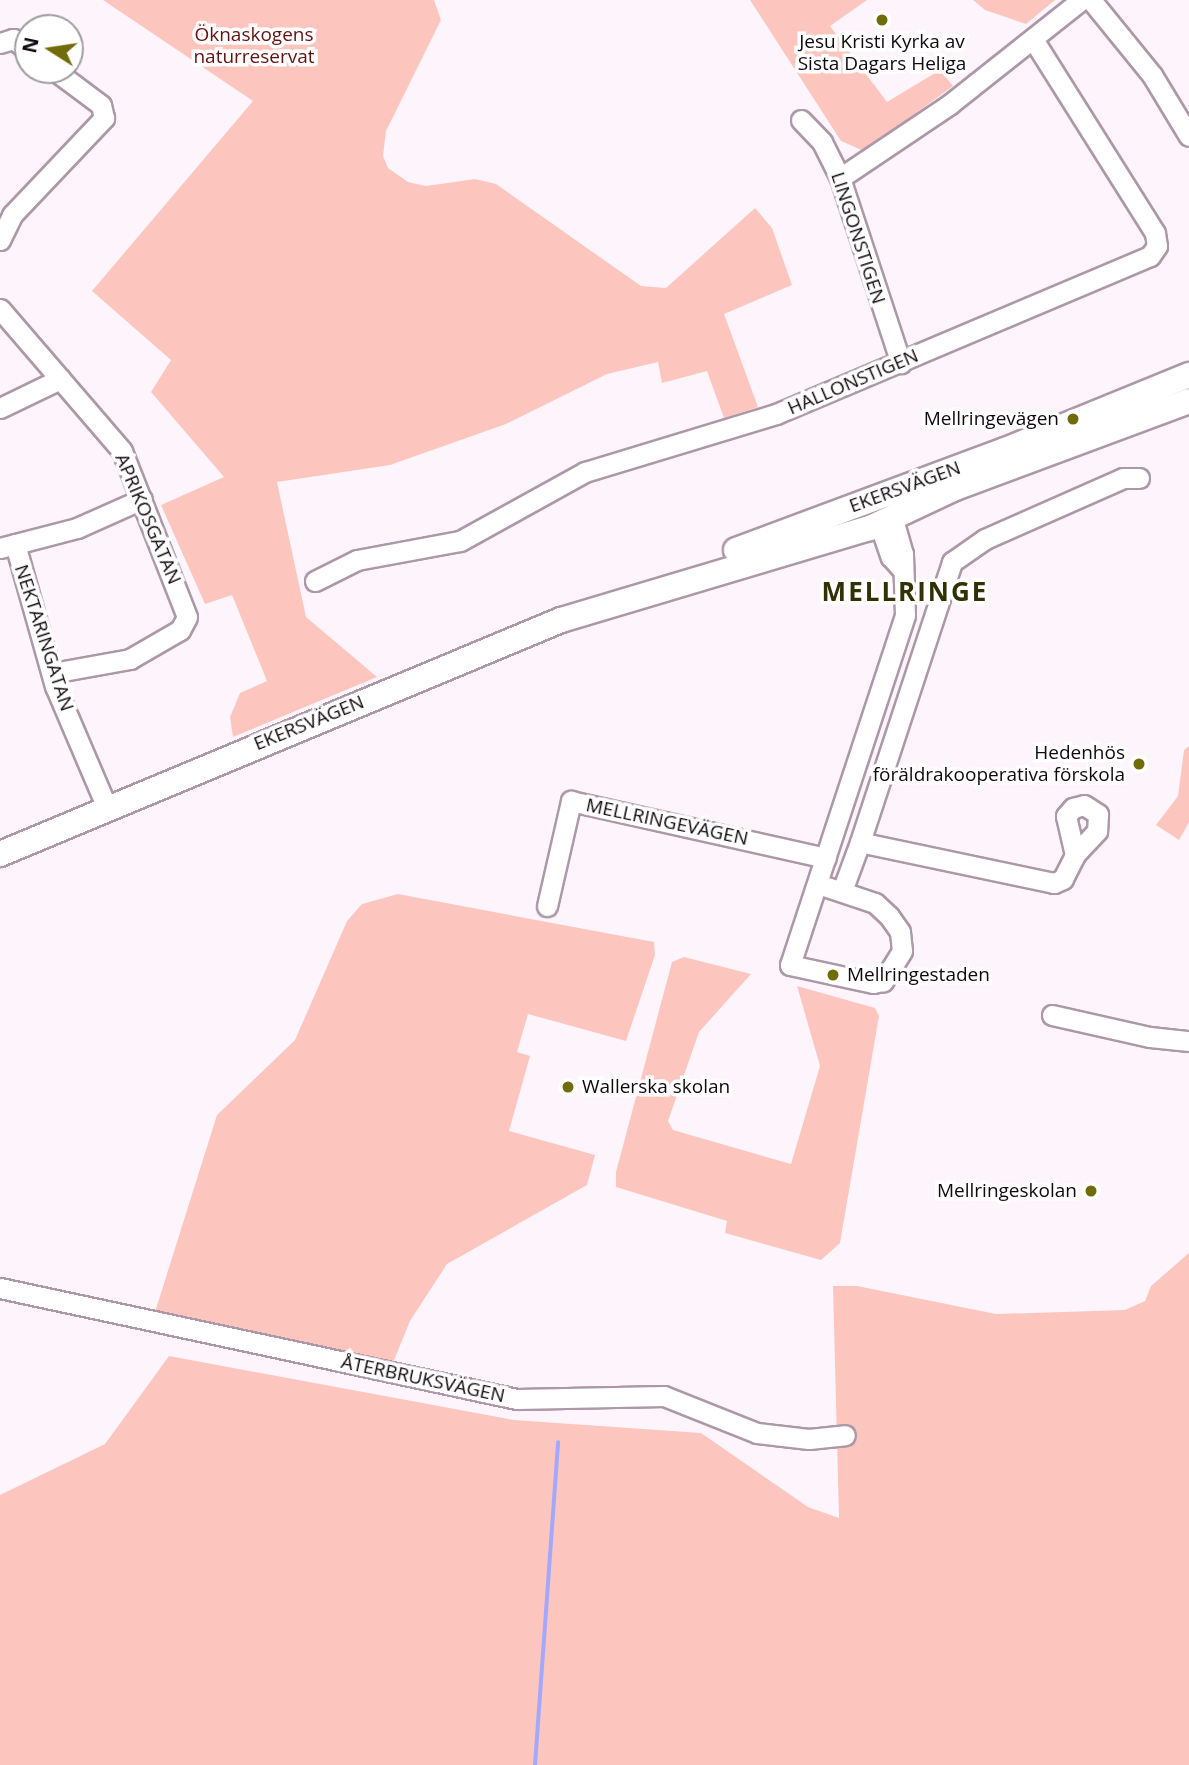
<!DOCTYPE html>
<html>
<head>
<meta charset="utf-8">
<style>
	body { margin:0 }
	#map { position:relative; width:1189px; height:1765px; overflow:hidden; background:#fef4fc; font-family:"Open Sans",sans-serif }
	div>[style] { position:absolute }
	.green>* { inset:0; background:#fcc6bf }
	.stream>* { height:3.5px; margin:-1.75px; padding:0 1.75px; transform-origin:1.75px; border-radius:1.75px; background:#a4a8fb }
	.roads { filter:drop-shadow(2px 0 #ad98a8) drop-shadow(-2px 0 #ad98a8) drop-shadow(0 2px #ad98a8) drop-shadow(0 -2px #ad98a8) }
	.minor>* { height:19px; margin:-9.5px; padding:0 9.5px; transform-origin:9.5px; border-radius:9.5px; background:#fff }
	.major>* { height:24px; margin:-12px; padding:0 12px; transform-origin:12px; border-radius:12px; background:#fff }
	.dots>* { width:19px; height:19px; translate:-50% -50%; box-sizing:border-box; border:4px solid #fff; border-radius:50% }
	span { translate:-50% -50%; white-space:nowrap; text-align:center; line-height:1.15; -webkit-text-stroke:7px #fff; paint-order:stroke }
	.park-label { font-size:19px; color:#66110f }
	.poi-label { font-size:19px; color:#11090f }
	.right { translate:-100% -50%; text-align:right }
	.left { translate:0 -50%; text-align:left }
	.street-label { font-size:19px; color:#11090f }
	.district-label { font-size:26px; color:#323005; font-weight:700; letter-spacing:2px }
	.north { position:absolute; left:14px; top:14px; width:70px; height:70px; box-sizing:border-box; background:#fff; border:2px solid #a09d9f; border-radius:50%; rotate:282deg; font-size:19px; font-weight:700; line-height:28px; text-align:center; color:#11090f }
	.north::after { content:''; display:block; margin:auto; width:24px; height:32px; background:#706c0a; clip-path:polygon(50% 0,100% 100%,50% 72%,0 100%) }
</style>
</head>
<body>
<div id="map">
	<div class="green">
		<i style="clip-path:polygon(103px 0,434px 0,441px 20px,386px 131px,383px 156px,388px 168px,408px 182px,426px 186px,475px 179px,496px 184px,641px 286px,666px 288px,755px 208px,772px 228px,792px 285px,724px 314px,758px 407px,724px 418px,707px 371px,662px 383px,658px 362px,607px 374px,506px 424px,390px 465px,277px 482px,306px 617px,377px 677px,233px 737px,230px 717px,240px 693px,267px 681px,232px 595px,205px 604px,161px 505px,224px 477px,151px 392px,171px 360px,92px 291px,253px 101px)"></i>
		<i style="clip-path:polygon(750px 0,867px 0,830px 26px,887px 102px,940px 70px,953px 86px,864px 151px,841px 141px)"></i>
		<i style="clip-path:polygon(973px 0,1055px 0,1026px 24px,985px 10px)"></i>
		<i style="clip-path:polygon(1189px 746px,1189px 822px,1179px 840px,1156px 825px,1178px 796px,1184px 750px)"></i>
		<i style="clip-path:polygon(398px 894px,654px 942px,655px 955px,626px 1041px,528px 1014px,517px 1052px,530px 1056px,509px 1131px,595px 1155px,587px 1185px,447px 1264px,410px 1321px,392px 1365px,155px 1312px,217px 1115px,295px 1040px,347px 921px,362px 904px)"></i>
		<i style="clip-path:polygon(684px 957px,751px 974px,699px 1032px,668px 1121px,673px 1130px,791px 1164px,820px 1066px,797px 986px,875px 1008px,879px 1016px,840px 1243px,821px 1260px,725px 1233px,727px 1221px,616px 1187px,616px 1172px,672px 962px)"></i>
		<i style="clip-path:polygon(1189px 1253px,1189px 1765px,0 1765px,0 1495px,105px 1444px,169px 1356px,514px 1420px,701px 1433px,808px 1507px,839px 1518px,833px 1286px,857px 1286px,996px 1314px,1125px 1310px,1145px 1301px,1151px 1286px)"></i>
	</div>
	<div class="stream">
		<i style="left:535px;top:1765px;width:323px;rotate:-85.9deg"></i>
	</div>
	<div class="roads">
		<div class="minor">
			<i style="left:1091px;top:0;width:97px;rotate:50.9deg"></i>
			<i style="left:1152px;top:75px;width:71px;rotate:58.8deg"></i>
			<i style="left:0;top:43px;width:14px;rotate:-17deg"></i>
			<i style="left:13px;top:39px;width:19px;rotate:36deg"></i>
			<i style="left:801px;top:120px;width:30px;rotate:46deg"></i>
			<i style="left:822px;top:142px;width:40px;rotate:63.4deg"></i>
			<i style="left:840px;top:178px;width:195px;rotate:71.8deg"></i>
			<i style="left:840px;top:178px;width:133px;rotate:-33.9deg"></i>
			<i style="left:950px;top:104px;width:167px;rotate:-38.4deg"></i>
			<i style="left:0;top:240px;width:28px;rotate:-64deg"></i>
			<i style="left:12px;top:215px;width:134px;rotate:-46.5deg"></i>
			<i style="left:104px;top:118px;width:13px;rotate:-103deg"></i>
			<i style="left:101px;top:105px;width:59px;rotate:-143.3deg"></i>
			<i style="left:0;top:309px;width:187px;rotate:49.3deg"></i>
			<i style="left:122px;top:451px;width:178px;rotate:68.6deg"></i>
			<i style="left:187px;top:617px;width:15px;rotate:118deg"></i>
			<i style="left:180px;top:630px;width:58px;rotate:149.9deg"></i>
			<i style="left:130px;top:659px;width:79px;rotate:169.8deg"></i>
			<i style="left:0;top:408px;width:67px;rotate:-25.8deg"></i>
			<i style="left:879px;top:523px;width:36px;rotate:71deg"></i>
			<i style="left:891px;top:557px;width:15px;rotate:48deg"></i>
			<i style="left:15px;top:544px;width:148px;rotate:74.3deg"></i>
			<i style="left:55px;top:686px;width:133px;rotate:66.9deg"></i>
			<i style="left:0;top:548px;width:80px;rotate:-14.6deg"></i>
			<i style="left:77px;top:528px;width:71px;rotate:-24deg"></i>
			<i style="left:315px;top:581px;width:47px;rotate:-26.6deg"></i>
			<i style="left:357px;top:560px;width:105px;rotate:-10.5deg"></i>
			<i style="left:460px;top:541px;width:143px;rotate:-28.9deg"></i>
			<i style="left:585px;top:472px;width:200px;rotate:-16.9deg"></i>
			<i style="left:776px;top:414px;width:406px;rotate:-22.9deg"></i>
			<i style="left:1150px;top:256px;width:12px;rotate:-55deg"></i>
			<i style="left:1157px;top:246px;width:13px;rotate:-99deg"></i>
			<i style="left:1155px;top:233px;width:229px;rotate:-122.2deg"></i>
			<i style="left:1075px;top:855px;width:40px;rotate:-103deg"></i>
			<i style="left:1066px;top:816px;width:11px;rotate:-49deg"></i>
			<i style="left:1073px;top:808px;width:11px;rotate:-15deg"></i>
			<i style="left:1084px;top:805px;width:17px;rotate:33deg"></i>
			<i style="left:1098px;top:814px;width:17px;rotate:93deg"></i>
			<i style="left:1097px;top:831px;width:33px;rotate:133deg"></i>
			<i style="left:1075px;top:855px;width:27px;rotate:117deg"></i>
			<i style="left:1063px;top:879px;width:10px;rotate:156deg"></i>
			<i style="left:1054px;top:883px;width:198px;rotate:-168.1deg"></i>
			<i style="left:860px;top:842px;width:295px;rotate:-71.8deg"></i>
			<i style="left:952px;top:562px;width:40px;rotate:-34.9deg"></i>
			<i style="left:985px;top:539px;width:151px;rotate:-23.8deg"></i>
			<i style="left:1123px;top:478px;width:16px"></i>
			<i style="left:818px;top:884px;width:60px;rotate:18.4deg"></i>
			<i style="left:875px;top:903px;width:19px;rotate:43deg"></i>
			<i style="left:889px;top:916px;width:19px;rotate:55deg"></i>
			<i style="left:900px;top:932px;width:19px;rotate:84deg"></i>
			<i style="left:902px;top:951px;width:36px;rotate:122deg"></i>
			<i style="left:883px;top:981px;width:10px;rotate:169deg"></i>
			<i style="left:873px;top:983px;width:85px;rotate:-167.8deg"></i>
			<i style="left:790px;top:965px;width:368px;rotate:-71.8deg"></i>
			<i style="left:905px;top:615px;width:61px;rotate:-91.9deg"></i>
			<i style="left:903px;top:554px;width:40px;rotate:-106deg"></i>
			<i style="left:842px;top:891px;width:52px;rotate:-69.8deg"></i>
			<i style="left:547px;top:906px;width:108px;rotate:-77.1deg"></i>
			<i style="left:571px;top:801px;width:261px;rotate:12.6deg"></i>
			<i style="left:1052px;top:1015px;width:100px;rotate:12.7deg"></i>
			<i style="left:1150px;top:1037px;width:39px;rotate:6deg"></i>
			<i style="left:0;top:1288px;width:529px;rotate:12.12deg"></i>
			<i style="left:517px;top:1399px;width:147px;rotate:-1.2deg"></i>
			<i style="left:664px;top:1396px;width:100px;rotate:21.7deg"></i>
			<i style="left:757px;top:1433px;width:52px;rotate:6.6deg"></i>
			<i style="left:809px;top:1439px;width:36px;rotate:-6deg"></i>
		</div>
		<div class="major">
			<i style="left:736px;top:550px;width:287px;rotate:-20.4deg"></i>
			<i style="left:1005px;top:450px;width:199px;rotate:-22.2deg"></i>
			<i style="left:0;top:854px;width:608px;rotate:-22.64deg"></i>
			<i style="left:561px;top:620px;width:322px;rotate:-16.6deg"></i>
			<i style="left:870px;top:528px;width:94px;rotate:-25.2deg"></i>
			<i style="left:955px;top:488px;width:250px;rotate:-20.4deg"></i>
		</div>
	</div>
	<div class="dots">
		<i style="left:882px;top:20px;background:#706c0a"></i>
		<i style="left:1073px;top:419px;background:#706c0a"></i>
		<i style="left:1139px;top:764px;background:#706c0a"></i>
		<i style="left:833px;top:975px;background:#706c0a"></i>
		<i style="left:568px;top:1087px;background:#706c0a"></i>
		<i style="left:1091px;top:1191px;background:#706c0a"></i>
	</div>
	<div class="park-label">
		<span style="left:254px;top:46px">Öknaskogens<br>naturreservat</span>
	</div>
	<div class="poi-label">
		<span style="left:882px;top:53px">Jesu Kristi Kyrka av<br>Sista Dagars Heliga</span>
		<span class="right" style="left:1059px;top:419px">Mellringevägen</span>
		<span class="right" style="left:1125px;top:764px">Hedenhös<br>föräldrakooperativa förskola</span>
		<span class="left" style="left:847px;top:975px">Mellringestaden</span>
		<span class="left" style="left:582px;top:1087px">Wallerska skolan</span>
		<span class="right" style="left:1077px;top:1191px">Mellringeskolan</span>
	</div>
	<div class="street-label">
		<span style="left:858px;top:238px;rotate:72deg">LINGONSTIGEN</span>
		<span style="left:853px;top:382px;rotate:-23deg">HALLONSTIGEN</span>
		<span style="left:905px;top:487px;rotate:-20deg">EKERSVÄGEN</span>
		<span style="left:148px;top:519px;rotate:67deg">APRIKOSGATAN</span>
		<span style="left:44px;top:638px;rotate:72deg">NEKTARINGATAN</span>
		<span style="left:309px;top:723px;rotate:-22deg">EKERSVÄGEN</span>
		<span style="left:667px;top:822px;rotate:12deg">MELLRINGEVÄGEN</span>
		<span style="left:423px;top:1379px;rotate:12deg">ÅTERBRUKSVÄGEN</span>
	</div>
	<div class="district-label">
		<span style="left:905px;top:592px">MELLRINGE</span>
	</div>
	<div class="north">N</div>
</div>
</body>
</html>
